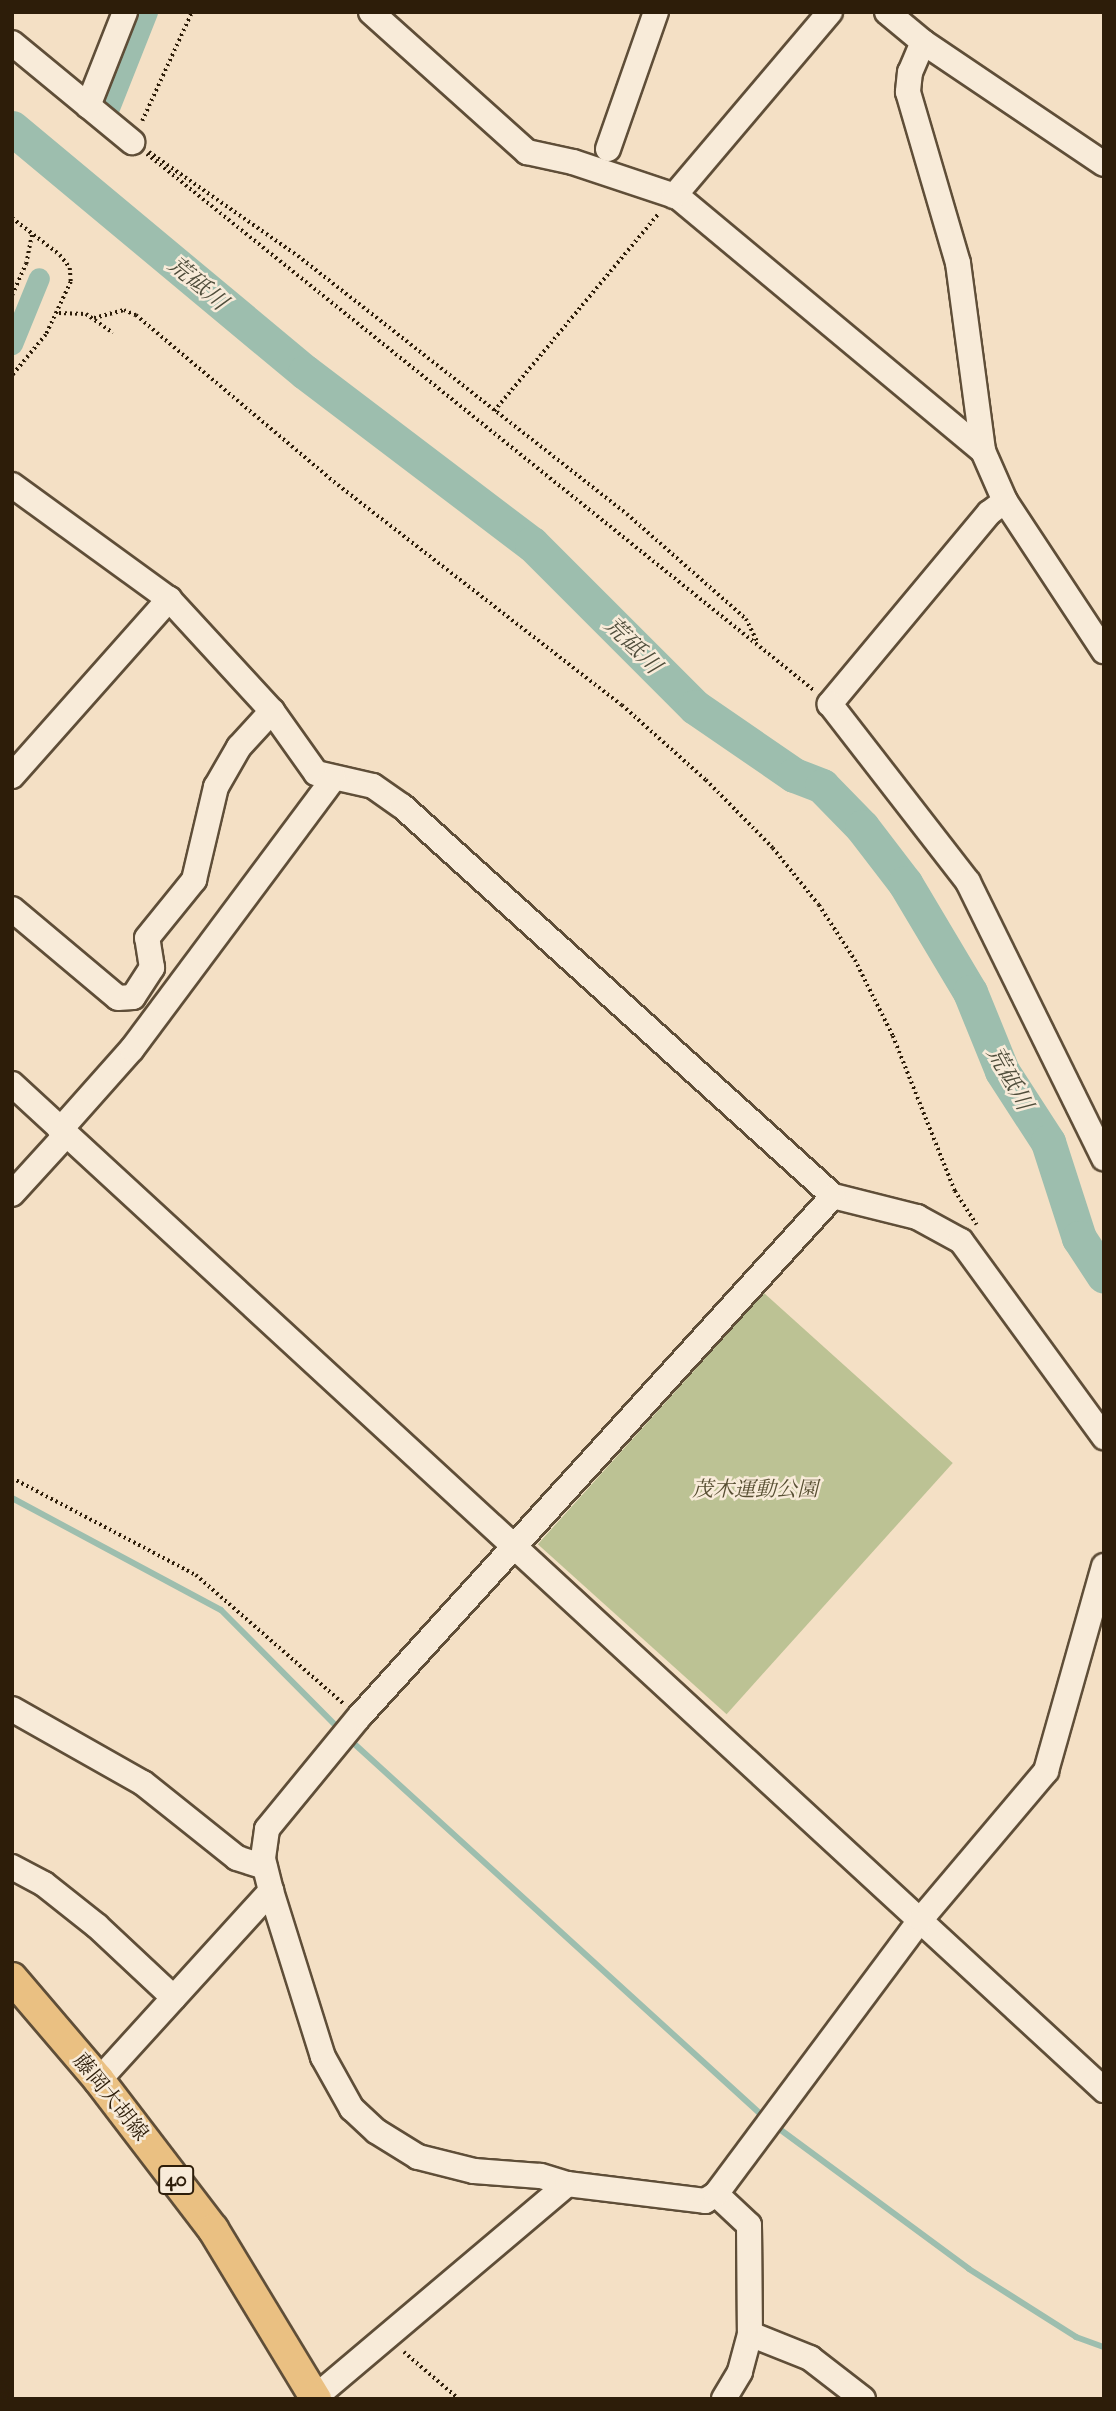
<!DOCTYPE html>
<html>
<head>
<meta charset="utf-8">
<style>
	body { margin:0 }
	#map { position:relative; width:1116px; height:2411px; overflow:hidden; background:#f4e0c5; font-family:"IM FELL Great Primer","Noto Serif JP",serif }
	div>[style] { position:absolute }
	.green>* { inset:0; background:#bcc294; transform-origin:0 0 }
	.stream>* { height:6px; margin:-3px; padding:0 3px; transform-origin:3px; border-radius:3px; background:#9dbeae }
	.canal>* { height:21px; margin:-10.5px; padding:0 10.5px; transform-origin:10.5px; border-radius:10.5px; background:#9dbeae }
	.river>* { height:35px; margin:-17.5px; padding:0 17.5px; transform-origin:17.5px; border-radius:17.5px; background:#9dbeae }
	.path>* { height:3.5px; margin-top:-1.75px; transform-origin:0; background:repeating-linear-gradient(90deg,#2d1d09 0 2px,transparent 0 5.5px) }
	.roads { filter:drop-shadow(2px 0 #5f4e38) drop-shadow(-2px 0 #5f4e38) drop-shadow(0 2px #5f4e38) drop-shadow(0 -2px #5f4e38) }
	.minor>* { height:24px; margin:-12px; padding:0 12px; transform-origin:12px; border-radius:12px; background:#f8ebd9 }
	.major>* { height:30px; margin:-15px; padding:0 15px; transform-origin:15px; border-radius:15px; background:#eac082 }
	span { translate:-50% -50%; white-space:nowrap; text-align:center; line-height:1.15; -webkit-text-stroke:5px #f8ebd9; paint-order:stroke }
	.shield-label span { padding:2px 5px; background:#f8ebd9; border:2px solid; border-radius:5px; -webkit-text-stroke-width:0 }
	.shield-label { font-size:19px; color:#2d1d09; font-weight:700 }
	.park-label { font-size:21px; color:#584f33; font-style:italic }
	.street-label { font-size:21px; color:#2d1d09 }
	.water-label { font-size:23px; color:#4f4d3b; font-style:italic }
	.frame { position:absolute; inset:0; border:14px solid #2d1d09; pointer-events:none }
</style>
</head>
<body>
<div id="map">
	<div class="green">
		<i style="left:764px;top:1293px;width:254px;height:338px;rotate:42deg"></i>
	</div>
	<div class="stream">
		<i style="left:12px;top:1498px;width:237px;rotate:28.2deg"></i>
		<i style="left:221px;top:1610px;width:170px;rotate:45.2deg"></i>
		<i style="left:349px;top:1739px;width:563px;rotate:42.34deg"></i>
		<i style="left:774px;top:2125px;width:242px;rotate:36.4deg"></i>
		<i style="left:969px;top:2269px;width:127px;rotate:32.4deg"></i>
		<i style="left:1076px;top:2337px;width:30px;rotate:20deg"></i>
	</div>
	<div class="canal">
		<i style="left:109px;top:108px;width:103px;rotate:-68.4deg"></i>
		<i style="left:12px;top:344px;width:71px;rotate:-67.8deg"></i>
	</div>
	<div class="river">
		<i style="left:12px;top:128px;width:381px;rotate:39.8deg"></i>
		<i style="left:305px;top:372px;width:285px;rotate:37.2deg"></i>
		<i style="left:532px;top:544px;width:231px;rotate:45deg"></i>
		<i style="left:695px;top:707px;width:120px;rotate:34.5deg"></i>
		<i style="left:794px;top:775px;width:30px;rotate:21deg"></i>
		<i style="left:822px;top:786px;width:57px;rotate:45.7deg"></i>
		<i style="left:862px;top:827px;width:71px;rotate:52.5deg"></i>
		<i style="left:905px;top:883px;width:127px;rotate:59.2deg"></i>
		<i style="left:970px;top:992px;width:85px;rotate:67.9deg"></i>
		<i style="left:1002px;top:1071px;width:85px;rotate:57.1deg"></i>
		<i style="left:1048px;top:1142px;width:101px;rotate:72.1deg"></i>
		<i style="left:1079px;top:1238px;width:45px;rotate:56.7deg"></i>
	</div>
	<div class="path">
		<i style="left:142px;top:121px;width:120px;rotate:-65.4deg"></i>
		<i style="left:149px;top:152px;width:182px;rotate:34.9deg"></i>
		<i style="left:298px;top:256px;width:418px;rotate:38.1deg"></i>
		<i style="left:627px;top:514px;width:159px;rotate:41.4deg"></i>
		<i style="left:746px;top:619px;width:25px;rotate:63deg"></i>
		<i style="left:147px;top:154px;width:857px;rotate:38.8deg"></i>
		<i style="left:12px;top:218px;width:61px;rotate:37.6deg"></i>
		<i style="left:60px;top:255px;width:16px;rotate:52deg"></i>
		<i style="left:70px;top:268px;width:14px;rotate:86deg"></i>
		<i style="left:71px;top:282px;width:59px;rotate:115.3deg"></i>
		<i style="left:46px;top:335px;width:53px;rotate:129.7deg"></i>
		<i style="left:12px;top:295px;width:34px;rotate:-66deg"></i>
		<i style="left:26px;top:264px;width:31px;rotate:-79deg"></i>
		<i style="left:59px;top:313px;width:27px;rotate:2deg"></i>
		<i style="left:86px;top:314px;width:33px;rotate:35deg"></i>
		<i style="left:94px;top:318px;width:31px;rotate:-15deg"></i>
		<i style="left:124px;top:310px;width:13px;rotate:23deg"></i>
		<i style="left:136px;top:315px;width:264px;rotate:40.1deg"></i>
		<i style="left:338px;top:485px;width:359px;rotate:37.8deg"></i>
		<i style="left:622px;top:705px;width:113px;rotate:41.8deg"></i>
		<i style="left:706px;top:780px;width:95px;rotate:45.4deg"></i>
		<i style="left:773px;top:848px;width:73px;rotate:51.1deg"></i>
		<i style="left:819px;top:905px;width:66px;rotate:56.8deg"></i>
		<i style="left:855px;top:960px;width:85px;rotate:63.4deg"></i>
		<i style="left:893px;top:1036px;width:167px;rotate:68.2deg"></i>
		<i style="left:955px;top:1191px;width:40px;rotate:57.1deg"></i>
		<i style="left:494px;top:411px;width:258px;rotate:-50.2deg"></i>
		<i style="left:12px;top:1478px;width:208px;rotate:27.8deg"></i>
		<i style="left:196px;top:1575px;width:196px;rotate:41.1deg"></i>
		<i style="left:404px;top:2352px;width:72px;rotate:40.5deg"></i>
	</div>
	<div class="roads">
		<div class="minor">
			<i style="left:371px;top:12px;width:210px;rotate:41.9deg"></i>
			<i style="left:527px;top:152px;width:47px;rotate:12.3deg"></i>
			<i style="left:573px;top:162px;width:111px;rotate:18.4deg"></i>
			<i style="left:678px;top:197px;width:397px;rotate:39.8deg"></i>
			<i style="left:887px;top:12px;width:47px;rotate:39.8deg"></i>
			<i style="left:923px;top:42px;width:218px;rotate:34deg"></i>
			<i style="left:923px;top:42px;width:33px;rotate:113deg"></i>
			<i style="left:910px;top:72px;width:20px;rotate:96deg"></i>
			<i style="left:908px;top:92px;width:178px;rotate:73.7deg"></i>
			<i style="left:958px;top:263px;width:190px;rotate:82.4deg"></i>
			<i style="left:983px;top:451px;width:55px;rotate:66.3deg"></i>
			<i style="left:1005px;top:501px;width:180px;rotate:56.6deg"></i>
			<i style="left:12px;top:43px;width:156px;rotate:39.5deg"></i>
			<i style="left:88px;top:106px;width:101px;rotate:-68.5deg"></i>
			<i style="left:608px;top:149px;width:145px;rotate:-70.7deg"></i>
			<i style="left:674px;top:196px;width:241px;rotate:-49.7deg"></i>
			<i style="left:12px;top:485px;width:194px;rotate:36deg"></i>
			<i style="left:169px;top:599px;width:152px;rotate:47.4deg"></i>
			<i style="left:272px;top:711px;width:76px;rotate:54.6deg"></i>
			<i style="left:316px;top:773px;width:58px;rotate:12.8deg"></i>
			<i style="left:373px;top:786px;width:35px;rotate:35deg"></i>
			<i style="left:402px;top:806px;width:581px;rotate:42.14deg"></i>
			<i style="left:833px;top:1196px;width:87px;rotate:14deg"></i>
			<i style="left:917px;top:1217px;width:50px;rotate:28.6deg"></i>
			<i style="left:961px;top:1241px;width:243px;rotate:53.9deg"></i>
			<i style="left:1005px;top:501px;width:20px;rotate:143deg"></i>
			<i style="left:989px;top:513px;width:249px;rotate:129.8deg"></i>
			<i style="left:830px;top:704px;width:225px;rotate:52.2deg"></i>
			<i style="left:968px;top:882px;width:308px;rotate:63.8deg"></i>
			<i style="left:12px;top:776px;width:237px;rotate:-48.4deg"></i>
			<i style="left:12px;top:909px;width:138px;rotate:40deg"></i>
			<i style="left:118px;top:998px;width:15px;rotate:-4deg"></i>
			<i style="left:133px;top:997px;width:35px;rotate:-57deg"></i>
			<i style="left:152px;top:968px;width:30px;rotate:-99deg"></i>
			<i style="left:147px;top:938px;width:75px;rotate:-51deg"></i>
			<i style="left:194px;top:880px;width:96px;rotate:-76.7deg"></i>
			<i style="left:216px;top:787px;width:46px;rotate:-60.1deg"></i>
			<i style="left:239px;top:747px;width:49px;rotate:-47.5deg"></i>
			<i style="left:12px;top:1084px;width:1485px;rotate:42.65deg"></i>
			<i style="left:60px;top:1130px;width:108px;rotate:-48.4deg"></i>
			<i style="left:132px;top:1049px;width:337px;rotate:-53.3deg"></i>
			<i style="left:12px;top:1194px;width:79px;rotate:-47.6deg"></i>
			<i style="left:12px;top:1709px;width:150px;rotate:29.5deg"></i>
			<i style="left:143px;top:1783px;width:120px;rotate:38.6deg"></i>
			<i style="left:237px;top:1858px;width:29px;rotate:18deg"></i>
			<i style="left:12px;top:1867px;width:36px;rotate:28deg"></i>
			<i style="left:44px;top:1884px;width:68px;rotate:38.4deg"></i>
			<i style="left:97px;top:1926px;width:105px;rotate:43.1deg"></i>
			<i style="left:99px;top:2080px;width:256px;rotate:-47.7deg"></i>
			<i style="left:567px;top:2184px;width:28px;rotate:-163deg"></i>
			<i style="left:540px;top:2176px;width:66px;rotate:-175.7deg"></i>
			<i style="left:474px;top:2171px;width:58px;rotate:-166deg"></i>
			<i style="left:418px;top:2157px;width:49px;rotate:-148.2deg"></i>
			<i style="left:376px;top:2131px;width:33px;rotate:-137deg"></i>
			<i style="left:352px;top:2109px;width:60px;rotate:-119.1deg"></i>
			<i style="left:323px;top:2057px;width:174px;rotate:-107.4deg"></i>
			<i style="left:271px;top:1891px;width:34px;rotate:-104deg"></i>
			<i style="left:263px;top:1858px;width:29px;rotate:-82deg"></i>
			<i style="left:267px;top:1829px;width:145px;rotate:-50.6deg"></i>
			<i style="left:359px;top:1717px;width:704px;rotate:-47.7deg"></i>
			<i style="left:716px;top:2194px;width:45px;rotate:43.2deg"></i>
			<i style="left:749px;top:2225px;width:109px;rotate:89.5deg"></i>
			<i style="left:750px;top:2334px;width:39px;rotate:105deg"></i>
			<i style="left:740px;top:2372px;width:31px;rotate:121deg"></i>
			<i style="left:750px;top:2334px;width:65px;rotate:21.8deg"></i>
			<i style="left:810px;top:2358px;width:67px;rotate:37.7deg"></i>
			<i style="left:313px;top:2399px;width:333px;rotate:-40.2deg"></i>
			<i style="left:567px;top:2184px;width:139px;rotate:7deg"></i>
			<i style="left:705px;top:2201px;width:13px;rotate:-32deg"></i>
			<i style="left:716px;top:2194px;width:343px;rotate:-53.3deg"></i>
			<i style="left:921px;top:1919px;width:194px;rotate:-49.8deg"></i>
			<i style="left:1046px;top:1771px;width:213px;rotate:-74.2deg"></i>
		</div>
		<div class="major">
			<i style="left:12px;top:1978px;width:134px;rotate:49.5deg"></i>
			<i style="left:99px;top:2080px;width:188px;rotate:52.6deg"></i>
			<i style="left:213px;top:2229px;width:199px;rotate:58.8deg"></i>
		</div>
	</div>
	<div class="shield-label">
		<span style="left:176px;top:2180px">40</span>
	</div>
	<div class="park-label">
		<span style="left:755px;top:1489px">茂木運動公園</span>
	</div>
	<div class="street-label">
		<span style="left:111px;top:2097px;rotate:51deg">藤岡大胡線</span>
	</div>
	<div class="water-label">
		<span style="left:198px;top:283px;rotate:40deg">荒砥川</span>
		<span style="left:633px;top:645px;rotate:45deg">荒砥川</span>
		<span style="left:1010px;top:1078px;rotate:61deg">荒砥川</span>
	</div>
	<div class="frame"></div>
</div>
</body>
</html>
